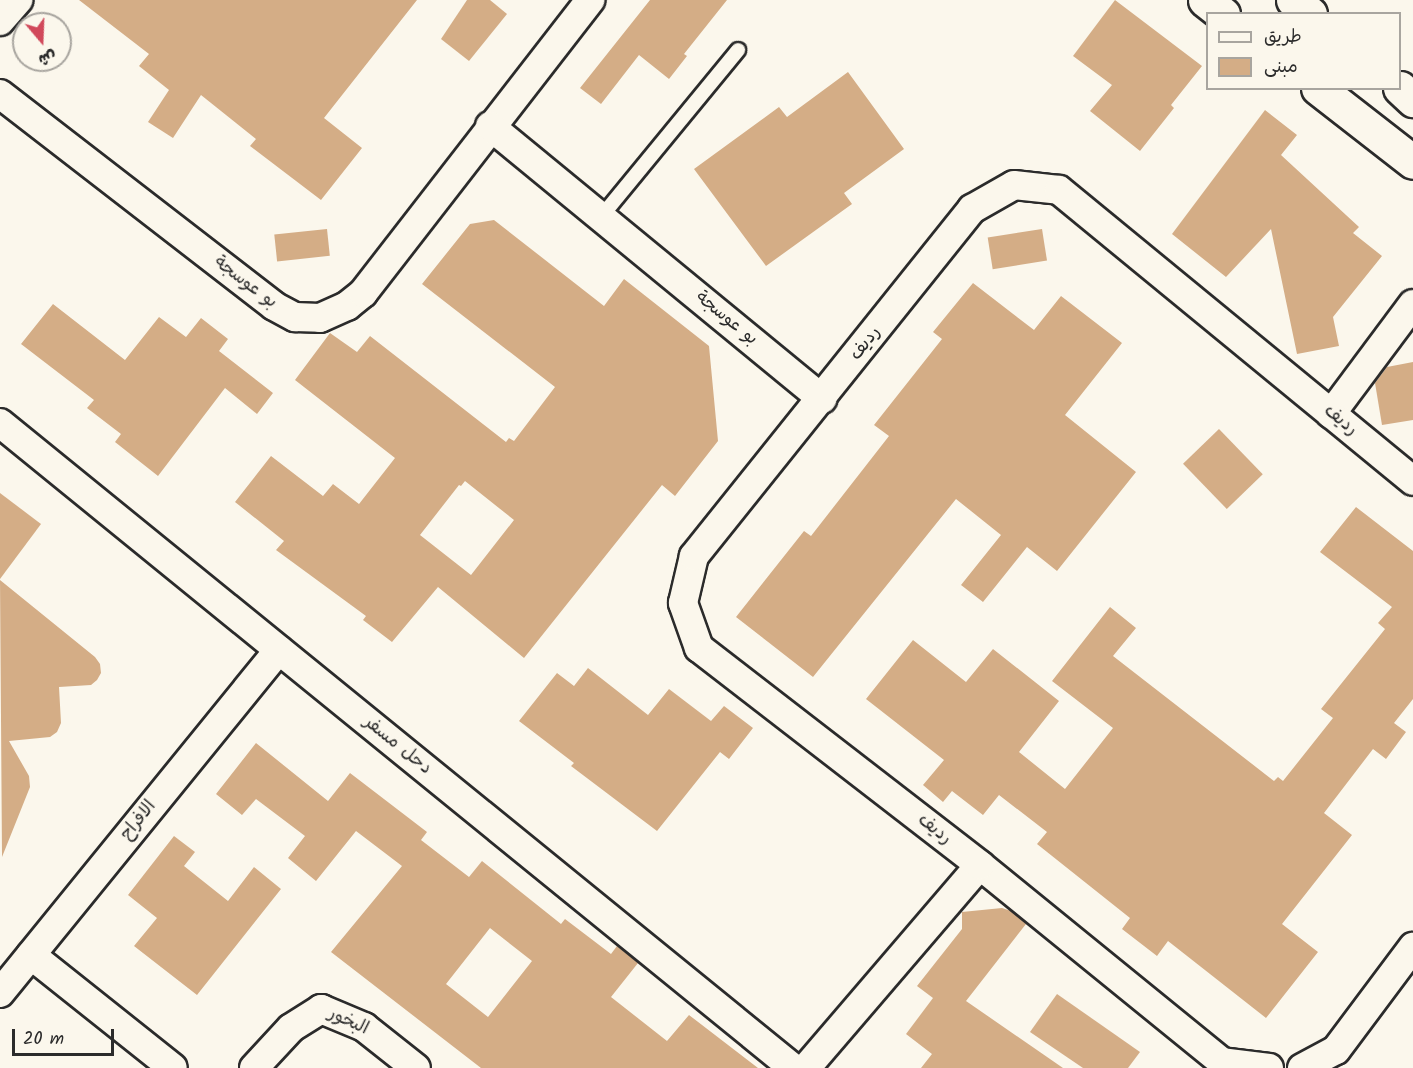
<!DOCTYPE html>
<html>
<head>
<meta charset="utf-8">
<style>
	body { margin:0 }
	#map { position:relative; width:1413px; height:1068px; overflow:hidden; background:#fbf7ec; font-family:Kalam,"Playpen Sans Arabic",sans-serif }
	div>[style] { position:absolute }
	.building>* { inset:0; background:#d4ad86; transform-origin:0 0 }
	.roads { filter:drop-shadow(2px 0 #2b2b2b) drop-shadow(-2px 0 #2b2b2b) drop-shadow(0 2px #2b2b2b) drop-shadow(0 -2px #2b2b2b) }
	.service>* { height:14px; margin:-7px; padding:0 7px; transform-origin:7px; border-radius:7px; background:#fbf7ec }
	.minor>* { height:28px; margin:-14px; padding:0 14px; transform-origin:14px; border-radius:14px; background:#fbf7ec }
	.secondary>* { height:33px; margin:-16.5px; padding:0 16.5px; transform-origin:16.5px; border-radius:16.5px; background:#fbf7ec }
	span { translate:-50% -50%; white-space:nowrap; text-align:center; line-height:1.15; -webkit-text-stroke:5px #fbf7ec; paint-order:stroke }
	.street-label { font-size:18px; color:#2b2b2b }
	.legend { position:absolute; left:1206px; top:12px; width:195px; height:78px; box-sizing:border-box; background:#fbf7ec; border:2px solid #a8a59f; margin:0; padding:8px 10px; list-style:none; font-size:18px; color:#2b2b2b }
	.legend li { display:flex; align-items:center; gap:12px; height:30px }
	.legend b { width:30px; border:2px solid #a8a59f }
	.north { position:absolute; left:12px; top:12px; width:60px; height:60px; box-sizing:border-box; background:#fbf7ec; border:2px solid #a8a59f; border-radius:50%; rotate:161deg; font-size:16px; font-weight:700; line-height:24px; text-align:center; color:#2b2b2b }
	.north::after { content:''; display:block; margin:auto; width:21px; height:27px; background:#d1495b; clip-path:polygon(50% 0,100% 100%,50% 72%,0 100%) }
	.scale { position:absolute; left:12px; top:1029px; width:102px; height:27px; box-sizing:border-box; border:3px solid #2b2b2b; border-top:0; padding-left:8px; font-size:18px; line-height:21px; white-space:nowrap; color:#2b2b2b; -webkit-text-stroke:4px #fbf7ec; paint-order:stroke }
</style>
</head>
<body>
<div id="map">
	<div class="building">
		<i style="clip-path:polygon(79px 0,417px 0,324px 118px,362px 148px,321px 200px,250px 146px,256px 139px,201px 95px,173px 138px,148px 122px,169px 90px,139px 66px,149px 54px)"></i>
		<i style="clip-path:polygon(467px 0,490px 0,507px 14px,469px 61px,441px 39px)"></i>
		<i style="clip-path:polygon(650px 0,727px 0,684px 54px,687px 56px,669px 79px,639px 55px,601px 104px,580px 88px)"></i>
		<i style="clip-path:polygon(1115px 0,1202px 66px,1171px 105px,1174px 108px,1140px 151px,1090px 111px,1112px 85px,1073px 56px)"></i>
		<i style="clip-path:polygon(848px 72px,904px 149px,844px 193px,852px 204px,766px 266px,694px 169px,779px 107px,787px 117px)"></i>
		<i style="clip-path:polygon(1265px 110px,1297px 135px,1281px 155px,1359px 227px,1353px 233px,1382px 256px,1333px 317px,1339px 346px,1297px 354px,1271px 229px,1226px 277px,1172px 234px)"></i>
		<i style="clip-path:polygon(evenodd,494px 220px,604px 306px,624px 279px,709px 346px,718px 441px,675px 496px,662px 485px,524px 658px,438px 587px,392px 642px,363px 620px,366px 616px,276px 550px,284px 541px,235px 502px,271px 456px,323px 496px,333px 484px,359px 504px,395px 458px,295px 380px,330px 333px,357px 352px,370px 336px,506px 442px,509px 438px,514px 441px,555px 387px,422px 284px,470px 224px,494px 220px,465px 481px,514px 520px,471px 575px,420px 535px,459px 485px,461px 486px,465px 481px)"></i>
		<i style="left:327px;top:229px;width:27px;height:53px;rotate:84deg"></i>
		<i style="left:1042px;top:229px;width:32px;height:55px;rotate:81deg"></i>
		<i style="clip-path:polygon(973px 283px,1034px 330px,1061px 296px,1122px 343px,1065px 415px,1136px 472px,1057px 571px,1027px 547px,983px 602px,961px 585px,1001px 535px,956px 499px,813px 677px,736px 617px,804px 531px,811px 536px,889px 436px,874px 425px,942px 339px,933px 332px)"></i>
		<i style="clip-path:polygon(53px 304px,125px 360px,159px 317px,186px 337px,201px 318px,228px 339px,219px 351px,273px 393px,257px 414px,225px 388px,158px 476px,115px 442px,121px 434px,87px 408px,94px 400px,21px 344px)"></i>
		<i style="clip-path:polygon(1413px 362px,1413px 420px,1382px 425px,1375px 383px,1387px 367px)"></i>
		<i style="left:1219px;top:429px;width:63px;height:50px;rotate:46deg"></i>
		<i style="clip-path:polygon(0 493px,41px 524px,0 579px)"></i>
		<i style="clip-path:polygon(1356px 507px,1413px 551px,1413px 699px,1394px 723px,1406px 732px,1386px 759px,1373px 749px,1324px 813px,1352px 835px,1282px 924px,1318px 952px,1266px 1018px,1168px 941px,1157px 956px,1122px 929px,1130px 918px,1037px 844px,1047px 832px,999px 795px,983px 815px,952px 791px,943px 802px,923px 785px,944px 760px,866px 699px,913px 640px,966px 682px,993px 649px,1059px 701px,1019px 752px,1065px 789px,1113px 728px,1052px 681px,1110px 607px,1136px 628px,1113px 656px,1274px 781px,1278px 777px,1283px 781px,1333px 718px,1321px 709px,1385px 629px,1378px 623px,1392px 607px,1320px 552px)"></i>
		<i style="clip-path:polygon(0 580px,95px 657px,100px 664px,101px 673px,97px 680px,91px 685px,59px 687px,61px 723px,57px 732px,50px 737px,9px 741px,29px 776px,30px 787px,2px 857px)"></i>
		<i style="clip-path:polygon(588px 668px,648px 715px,669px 689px,711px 721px,724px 706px,753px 728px,729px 759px,720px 752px,657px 831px,571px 766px,574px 763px,519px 721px,557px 673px,574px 686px)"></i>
		<i style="clip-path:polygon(evenodd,256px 743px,328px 801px,350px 773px,427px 832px,421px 840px,469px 877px,482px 861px,561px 924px,565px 919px,611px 954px,617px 946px,638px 963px,611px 997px,667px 1041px,689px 1015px,758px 1068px,481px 1068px,331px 952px,402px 866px,356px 831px,316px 881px,288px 858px,305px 836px,256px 799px,242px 815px,216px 794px,256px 743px,490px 928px,532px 961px,488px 1017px,446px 984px,490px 928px)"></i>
		<i style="clip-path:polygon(174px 836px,195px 852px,184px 866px,228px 901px,254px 867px,281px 889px,197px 995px,134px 946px,157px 918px,128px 895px)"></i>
		<i style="clip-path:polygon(1002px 908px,1011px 911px,1026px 924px,966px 1001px,1063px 1068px,921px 1068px,932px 1054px,906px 1034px,933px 998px,917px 986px,962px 929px,962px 912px)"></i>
		<i style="clip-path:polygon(1057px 994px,1140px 1052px,1128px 1068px,1083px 1068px,1030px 1032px)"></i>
	</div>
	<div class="roads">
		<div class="service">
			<i style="left:601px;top:217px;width:216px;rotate:-50.6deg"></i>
		</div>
		<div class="minor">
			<i style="left:0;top:21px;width:28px;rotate:-49deg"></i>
			<i style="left:0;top:94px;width:346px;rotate:37.7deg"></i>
			<i style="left:274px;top:306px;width:24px;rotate:28deg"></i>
			<i style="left:295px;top:317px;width:25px;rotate:2deg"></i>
			<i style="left:320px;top:318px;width:30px;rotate:-24deg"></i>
			<i style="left:347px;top:306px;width:21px;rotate:-39deg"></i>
			<i style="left:363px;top:293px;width:371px;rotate:-52.2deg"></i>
			<i style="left:490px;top:126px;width:430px;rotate:39.4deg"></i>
			<i style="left:1331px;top:414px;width:137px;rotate:-53.3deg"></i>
			<i style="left:0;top:423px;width:1022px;rotate:39.12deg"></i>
			<i style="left:31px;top:955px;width:181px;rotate:38.5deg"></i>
			<i style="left:0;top:993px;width:442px;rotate:-50.9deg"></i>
			<i style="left:254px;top:1068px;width:54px;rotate:-47.2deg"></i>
			<i style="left:291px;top:1028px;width:36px;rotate:-32deg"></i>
			<i style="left:321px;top:1009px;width:47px;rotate:22.7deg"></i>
			<i style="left:364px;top:1027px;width:66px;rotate:38.3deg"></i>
			<i style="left:806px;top:1068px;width:267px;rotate:-49.4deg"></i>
			<i style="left:1269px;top:1068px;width:47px;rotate:-172.7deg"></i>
			<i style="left:1222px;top:1062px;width:312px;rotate:-140.9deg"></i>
			<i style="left:980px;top:865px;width:355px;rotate:-142.3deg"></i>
			<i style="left:699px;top:648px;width:48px;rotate:-109.6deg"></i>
			<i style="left:683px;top:603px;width:48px;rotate:-76.8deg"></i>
			<i style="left:694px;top:556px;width:445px;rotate:-51.3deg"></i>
			<i style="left:972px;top:209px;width:48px;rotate:-29.7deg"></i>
			<i style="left:1014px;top:185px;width:45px;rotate:6.3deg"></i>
			<i style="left:1059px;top:190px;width:458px;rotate:39.4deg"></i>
			<i style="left:1302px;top:1068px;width:38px;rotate:-28deg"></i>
			<i style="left:1336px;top:1050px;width:129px;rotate:-53.2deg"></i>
		</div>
		<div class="secondary">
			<i style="left:1205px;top:0;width:23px;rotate:38deg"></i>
			<i style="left:1293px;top:0;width:22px;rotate:39deg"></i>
			<i style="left:1318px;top:88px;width:120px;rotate:37.9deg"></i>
			<i style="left:1400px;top:88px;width:18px;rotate:43deg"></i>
		</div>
	</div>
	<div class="street-label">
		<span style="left:245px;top:283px;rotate:37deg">بو عوسجة</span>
		<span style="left:726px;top:319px;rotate:39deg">بو عوسجة</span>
		<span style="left:866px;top:344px;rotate:-52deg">رديف</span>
		<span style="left:1340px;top:421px;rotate:39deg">رديف</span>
		<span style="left:397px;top:746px;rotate:39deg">دحل مسفر</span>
		<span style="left:139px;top:821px;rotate:-51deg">الافراح</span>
		<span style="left:934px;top:830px;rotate:38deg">رديف</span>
		<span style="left:348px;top:1022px;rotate:25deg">البخور</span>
	</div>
	<ul class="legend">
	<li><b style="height:8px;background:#fbf7ec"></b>طريق</li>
	<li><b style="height:16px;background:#d4ad86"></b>مبنى</li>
	</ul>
	<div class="north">ش</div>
	<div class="scale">20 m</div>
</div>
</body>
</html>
